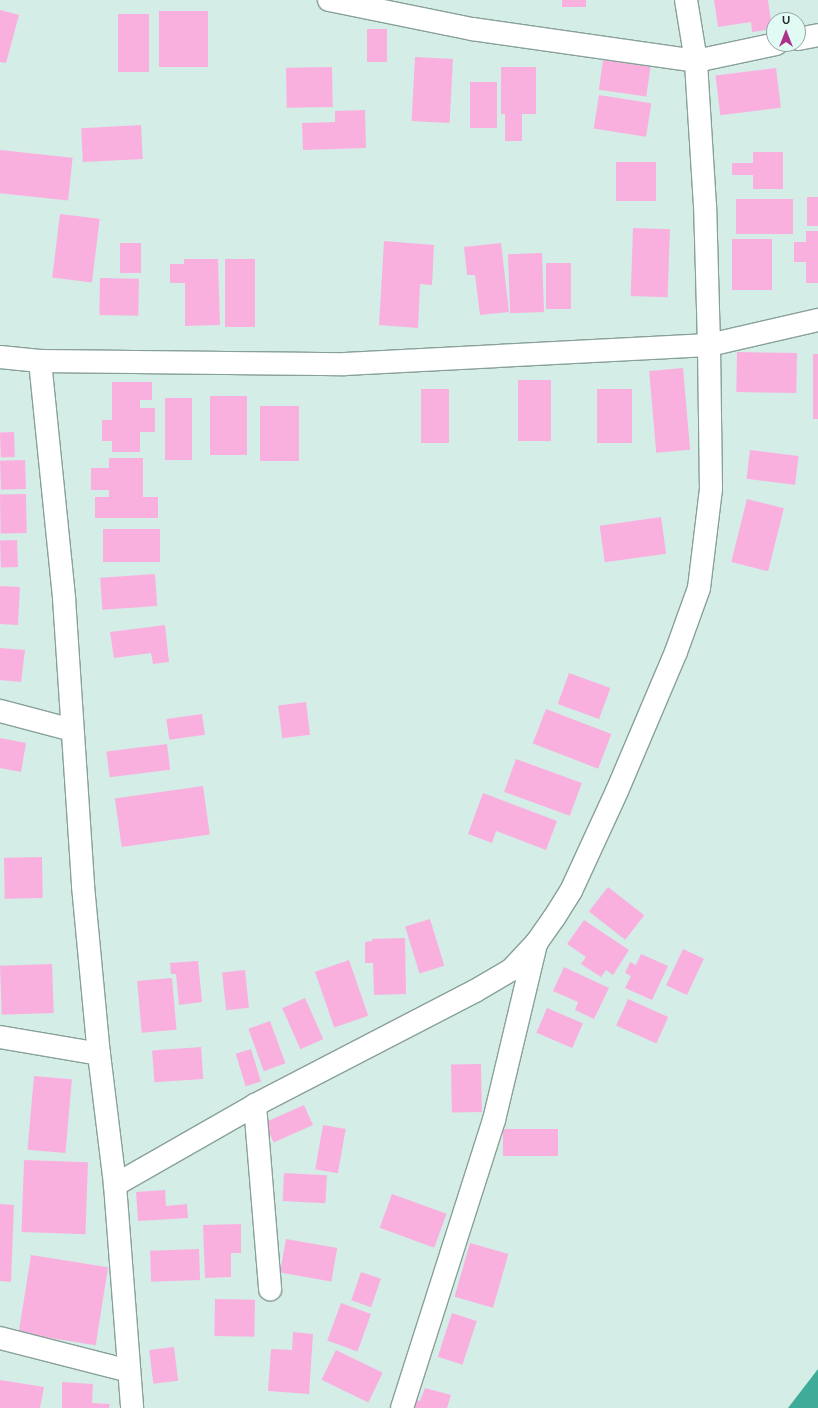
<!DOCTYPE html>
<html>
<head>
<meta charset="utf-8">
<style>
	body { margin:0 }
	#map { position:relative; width:818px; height:1408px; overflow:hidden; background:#d4ede7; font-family:Raleway,sans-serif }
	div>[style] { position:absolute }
	.water>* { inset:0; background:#3eac99 }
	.building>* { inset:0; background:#fab0df; transform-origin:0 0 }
	.roads { filter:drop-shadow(1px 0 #88a09a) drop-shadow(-1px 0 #88a09a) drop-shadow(0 1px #88a09a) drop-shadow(0 -1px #88a09a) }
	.minor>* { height:22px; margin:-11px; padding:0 11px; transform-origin:11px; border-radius:11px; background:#fff }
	span { translate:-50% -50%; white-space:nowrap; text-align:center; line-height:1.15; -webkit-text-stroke:3.5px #e1faf4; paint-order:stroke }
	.north { position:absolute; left:766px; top:12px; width:40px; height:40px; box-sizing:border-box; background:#e1faf4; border:1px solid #93a5a1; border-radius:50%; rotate:0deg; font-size:11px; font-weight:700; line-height:16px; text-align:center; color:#1d2624 }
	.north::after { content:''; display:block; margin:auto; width:14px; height:18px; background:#aa3288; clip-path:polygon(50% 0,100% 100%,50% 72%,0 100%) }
</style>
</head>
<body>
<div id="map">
	<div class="water">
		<i style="clip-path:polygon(818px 1369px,818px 1408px,788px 1408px)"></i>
	</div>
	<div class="building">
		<i style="left:562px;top:0;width:24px;height:7px"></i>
		<i style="clip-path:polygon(714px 0,768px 0,772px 29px,752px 32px,751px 22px,718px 27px)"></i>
		<i style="clip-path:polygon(0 10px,19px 15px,6px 63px,0 62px)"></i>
		<i style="left:159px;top:11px;width:49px;height:56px"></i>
		<i style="left:118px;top:14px;width:31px;height:58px"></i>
		<i style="left:367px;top:29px;width:20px;height:33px"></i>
		<i style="left:415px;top:57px;width:38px;height:64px;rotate:3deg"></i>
		<i style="left:603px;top:60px;width:48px;height:30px;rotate:8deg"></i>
		<i style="left:332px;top:67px;width:40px;height:46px;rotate:89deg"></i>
		<i style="clip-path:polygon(501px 67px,536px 67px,536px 114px,522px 114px,522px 141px,505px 141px,505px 114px,501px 114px)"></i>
		<i style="left:776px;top:68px;width:40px;height:61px;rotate:83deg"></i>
		<i style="left:470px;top:82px;width:27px;height:46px"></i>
		<i style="left:599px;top:95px;width:53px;height:34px;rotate:9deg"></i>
		<i style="clip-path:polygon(365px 110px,366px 148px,303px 150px,302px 123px,335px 122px,335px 111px)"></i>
		<i style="left:141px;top:125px;width:34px;height:60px;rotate:87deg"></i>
		<i style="left:0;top:150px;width:73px;height:43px;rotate:6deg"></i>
		<i style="clip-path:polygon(753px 152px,783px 152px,783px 189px,753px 189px,753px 175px,732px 175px,732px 163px,753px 163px)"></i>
		<i style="left:616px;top:162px;width:40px;height:39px"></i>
		<i style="left:807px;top:197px;width:11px;height:29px"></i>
		<i style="left:736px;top:199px;width:57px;height:35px"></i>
		<i style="left:60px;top:214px;width:40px;height:64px;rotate:7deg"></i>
		<i style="left:633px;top:228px;width:37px;height:68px;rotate:2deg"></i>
		<i style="clip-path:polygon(806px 231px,818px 231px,818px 283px,806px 283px,806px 262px,794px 262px,794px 242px,806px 242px)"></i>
		<i style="left:732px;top:239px;width:40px;height:51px"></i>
		<i style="clip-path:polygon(384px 241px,434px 245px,432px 285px,420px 284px,418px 328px,379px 325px)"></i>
		<i style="left:120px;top:243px;width:21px;height:30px"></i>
		<i style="clip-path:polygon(501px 243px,509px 312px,480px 315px,475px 275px,467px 275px,464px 247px)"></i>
		<i style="left:542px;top:253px;width:59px;height:34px;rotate:88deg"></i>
		<i style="clip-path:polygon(184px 259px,218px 259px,220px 325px,185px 326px,185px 283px,170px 283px,170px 264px,184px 264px)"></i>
		<i style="left:225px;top:259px;width:30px;height:68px"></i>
		<i style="left:546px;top:263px;width:25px;height:46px"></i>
		<i style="left:100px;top:278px;width:39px;height:37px;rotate:1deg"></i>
		<i style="left:737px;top:352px;width:60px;height:40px;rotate:1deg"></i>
		<i style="left:813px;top:354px;width:5px;height:65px"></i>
		<i style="left:683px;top:368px;width:82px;height:34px;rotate:85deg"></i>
		<i style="left:518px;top:380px;width:33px;height:61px"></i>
		<i style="clip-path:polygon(112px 382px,152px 382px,152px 400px,140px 400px,140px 408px,155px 408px,155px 432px,140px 432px,140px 452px,112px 452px,112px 441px,102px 441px,102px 420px,112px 420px)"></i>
		<i style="left:421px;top:389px;width:28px;height:54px"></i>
		<i style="left:597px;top:389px;width:35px;height:54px"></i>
		<i style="left:210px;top:396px;width:37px;height:59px"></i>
		<i style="left:165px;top:398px;width:27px;height:62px"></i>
		<i style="left:260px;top:406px;width:39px;height:55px"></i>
		<i style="left:14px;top:432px;width:25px;height:14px;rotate:88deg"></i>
		<i style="left:750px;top:450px;width:49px;height:29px;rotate:7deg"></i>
		<i style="clip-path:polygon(109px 458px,143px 458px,143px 497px,158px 497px,158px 518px,95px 518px,95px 497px,109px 497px,109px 490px,91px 490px,91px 468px,109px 468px)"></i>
		<i style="left:25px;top:460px;width:29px;height:25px;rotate:88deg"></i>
		<i style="left:26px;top:494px;width:39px;height:26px;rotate:89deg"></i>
		<i style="left:747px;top:499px;width:38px;height:65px;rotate:14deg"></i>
		<i style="left:661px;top:517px;width:37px;height:62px;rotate:82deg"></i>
		<i style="left:103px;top:529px;width:57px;height:33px"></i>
		<i style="left:17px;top:540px;width:27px;height:17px;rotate:88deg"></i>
		<i style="left:155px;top:574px;width:32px;height:55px;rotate:86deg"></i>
		<i style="left:0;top:586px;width:20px;height:38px;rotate:3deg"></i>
		<i style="clip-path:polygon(165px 625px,169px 662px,153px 664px,151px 653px,114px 658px,110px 632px)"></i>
		<i style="clip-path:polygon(0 648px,25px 650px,21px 682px,0 680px)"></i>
		<i style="left:569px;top:673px;width:44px;height:33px;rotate:20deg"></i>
		<i style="left:306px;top:702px;width:33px;height:28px;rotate:83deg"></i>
		<i style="left:546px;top:709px;width:70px;height:37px;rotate:21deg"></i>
		<i style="left:202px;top:714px;width:21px;height:36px;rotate:82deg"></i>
		<i style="clip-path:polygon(0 738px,26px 743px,21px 772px,0 768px)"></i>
		<i style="left:167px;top:744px;width:26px;height:61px;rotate:83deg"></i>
		<i style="left:516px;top:759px;width:70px;height:35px;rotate:20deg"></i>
		<i style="left:203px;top:786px;width:49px;height:89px;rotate:82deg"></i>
		<i style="clip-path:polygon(483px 793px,557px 821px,546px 850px,496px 831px,492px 843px,468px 834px)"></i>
		<i style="left:42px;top:857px;width:41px;height:38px;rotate:89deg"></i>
		<i style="left:608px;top:887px;width:46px;height:31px;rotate:38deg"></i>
		<i style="left:430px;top:919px;width:49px;height:26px;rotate:73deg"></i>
		<i style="clip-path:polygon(584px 920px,629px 950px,613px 975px,606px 970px,601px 977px,581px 964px,586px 957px,567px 944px)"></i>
		<i style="clip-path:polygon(405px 938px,406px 994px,374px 995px,373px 963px,365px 963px,365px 942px,372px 941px,372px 939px)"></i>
		<i style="left:683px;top:949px;width:23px;height:40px;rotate:25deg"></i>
		<i style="clip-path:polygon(641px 954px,668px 966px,652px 1000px,625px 988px,631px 976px,625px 973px,630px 962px,636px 965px)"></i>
		<i style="left:349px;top:960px;width:59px;height:36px;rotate:71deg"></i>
		<i style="clip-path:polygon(198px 961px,202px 1002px,179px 1005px,176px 974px,171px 974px,170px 963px)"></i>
		<i style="left:52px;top:964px;width:49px;height:52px;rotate:88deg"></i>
		<i style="clip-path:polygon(564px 967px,609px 988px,594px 1019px,575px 1010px,578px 1002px,553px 991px)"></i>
		<i style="left:245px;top:970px;width:38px;height:23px;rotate:84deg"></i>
		<i style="left:172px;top:978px;width:52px;height:35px;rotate:85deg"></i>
		<i style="left:305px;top:998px;width:45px;height:25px;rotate:66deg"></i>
		<i style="left:628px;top:999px;width:44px;height:29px;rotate:24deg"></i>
		<i style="left:547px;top:1008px;width:39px;height:27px;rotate:23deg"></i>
		<i style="left:270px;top:1021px;width:45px;height:23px;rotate:70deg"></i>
		<i style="left:201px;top:1047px;width:32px;height:49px;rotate:86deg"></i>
		<i style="left:251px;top:1049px;width:34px;height:16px;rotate:73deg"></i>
		<i style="left:481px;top:1064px;width:48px;height:30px;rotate:89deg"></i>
		<i style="left:34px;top:1076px;width:38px;height:74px;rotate:5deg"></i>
		<i style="left:304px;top:1105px;width:22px;height:43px;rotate:66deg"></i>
		<i style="left:323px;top:1125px;width:23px;height:45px;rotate:10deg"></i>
		<i style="left:503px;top:1129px;width:55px;height:27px"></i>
		<i style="left:24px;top:1160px;width:64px;height:72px;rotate:2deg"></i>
		<i style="left:284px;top:1173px;width:43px;height:28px;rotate:3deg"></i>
		<i style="clip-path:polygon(165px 1190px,166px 1206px,187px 1204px,188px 1218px,138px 1221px,136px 1192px)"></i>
		<i style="left:392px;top:1194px;width:58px;height:36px;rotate:20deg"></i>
		<i style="clip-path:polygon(0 1204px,14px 1205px,11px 1282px,0 1281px)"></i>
		<i style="clip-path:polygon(241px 1224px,241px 1253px,231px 1253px,231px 1277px,205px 1278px,203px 1225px)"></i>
		<i style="left:286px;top:1239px;width:52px;height:34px;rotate:10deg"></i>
		<i style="left:470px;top:1243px;width:40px;height:56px;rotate:16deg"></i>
		<i style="left:199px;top:1249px;width:31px;height:49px;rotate:88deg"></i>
		<i style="left:31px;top:1255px;width:78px;height:79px;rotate:9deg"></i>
		<i style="left:361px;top:1272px;width:21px;height:30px;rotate:19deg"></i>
		<i style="left:215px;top:1299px;width:40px;height:37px;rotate:1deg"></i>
		<i style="left:341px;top:1303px;width:32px;height:40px;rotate:20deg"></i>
		<i style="left:452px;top:1313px;width:26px;height:46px;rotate:18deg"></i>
		<i style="clip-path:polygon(293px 1332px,313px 1334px,309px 1394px,268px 1391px,271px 1349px,292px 1350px)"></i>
		<i style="left:174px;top:1347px;width:34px;height:25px;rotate:83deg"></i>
		<i style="left:336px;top:1350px;width:52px;height:33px;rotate:26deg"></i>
		<i style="clip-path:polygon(0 1380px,44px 1387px,40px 1408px,0 1408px)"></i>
		<i style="clip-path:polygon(62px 1382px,93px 1384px,92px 1403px,110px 1404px,109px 1408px,62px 1408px)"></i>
		<i style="clip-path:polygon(425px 1388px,451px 1395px,447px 1408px,411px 1408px,414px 1399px,420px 1401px)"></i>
	</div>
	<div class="roads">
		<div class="minor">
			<i style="left:329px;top:0;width:146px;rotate:11.5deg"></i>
			<i style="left:472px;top:29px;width:226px;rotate:8.1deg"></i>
			<i style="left:696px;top:61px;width:82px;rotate:-12deg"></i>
			<i style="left:798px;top:39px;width:20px;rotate:-11deg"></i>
			<i style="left:0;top:357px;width:40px;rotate:5.7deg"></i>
			<i style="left:40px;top:361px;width:305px;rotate:0.6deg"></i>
			<i style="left:345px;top:364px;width:364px;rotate:-3deg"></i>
			<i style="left:709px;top:345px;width:112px;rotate:-12.9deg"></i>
			<i style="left:40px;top:361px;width:238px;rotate:84.2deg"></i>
			<i style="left:64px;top:598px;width:289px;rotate:86.2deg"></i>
			<i style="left:83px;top:886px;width:169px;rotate:84.6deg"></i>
			<i style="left:99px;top:1054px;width:132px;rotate:83deg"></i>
			<i style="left:115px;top:1185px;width:224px;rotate:85.6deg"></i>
			<i style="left:0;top:711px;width:74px;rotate:14.8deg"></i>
			<i style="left:0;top:1037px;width:100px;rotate:9.7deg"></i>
			<i style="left:255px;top:1105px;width:185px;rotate:85.3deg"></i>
			<i style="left:115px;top:1185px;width:161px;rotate:-29.7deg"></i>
			<i style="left:255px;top:1105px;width:248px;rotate:-27.4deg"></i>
			<i style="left:475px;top:991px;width:42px;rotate:-30.3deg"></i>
			<i style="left:511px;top:970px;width:38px;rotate:-47deg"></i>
			<i style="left:537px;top:942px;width:29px;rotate:-55deg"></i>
			<i style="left:554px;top:918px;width:32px;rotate:-58deg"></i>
			<i style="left:571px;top:891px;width:110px;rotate:-65.3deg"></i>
			<i style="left:617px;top:791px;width:151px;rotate:-67deg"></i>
			<i style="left:676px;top:652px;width:68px;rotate:-70.2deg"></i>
			<i style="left:699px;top:588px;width:100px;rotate:-83.1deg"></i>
			<i style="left:711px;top:489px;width:144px;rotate:-90.8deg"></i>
			<i style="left:709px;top:345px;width:139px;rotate:-91.6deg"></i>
			<i style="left:705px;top:206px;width:145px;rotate:-93.6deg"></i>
			<i style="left:696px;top:61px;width:62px;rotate:-99.3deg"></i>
			<i style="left:0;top:1338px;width:133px;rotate:14.3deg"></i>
			<i style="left:402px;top:1408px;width:302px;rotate:-72.3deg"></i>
			<i style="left:494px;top:1120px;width:181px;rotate:-76.6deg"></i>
		</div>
	</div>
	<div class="north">U</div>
</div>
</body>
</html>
